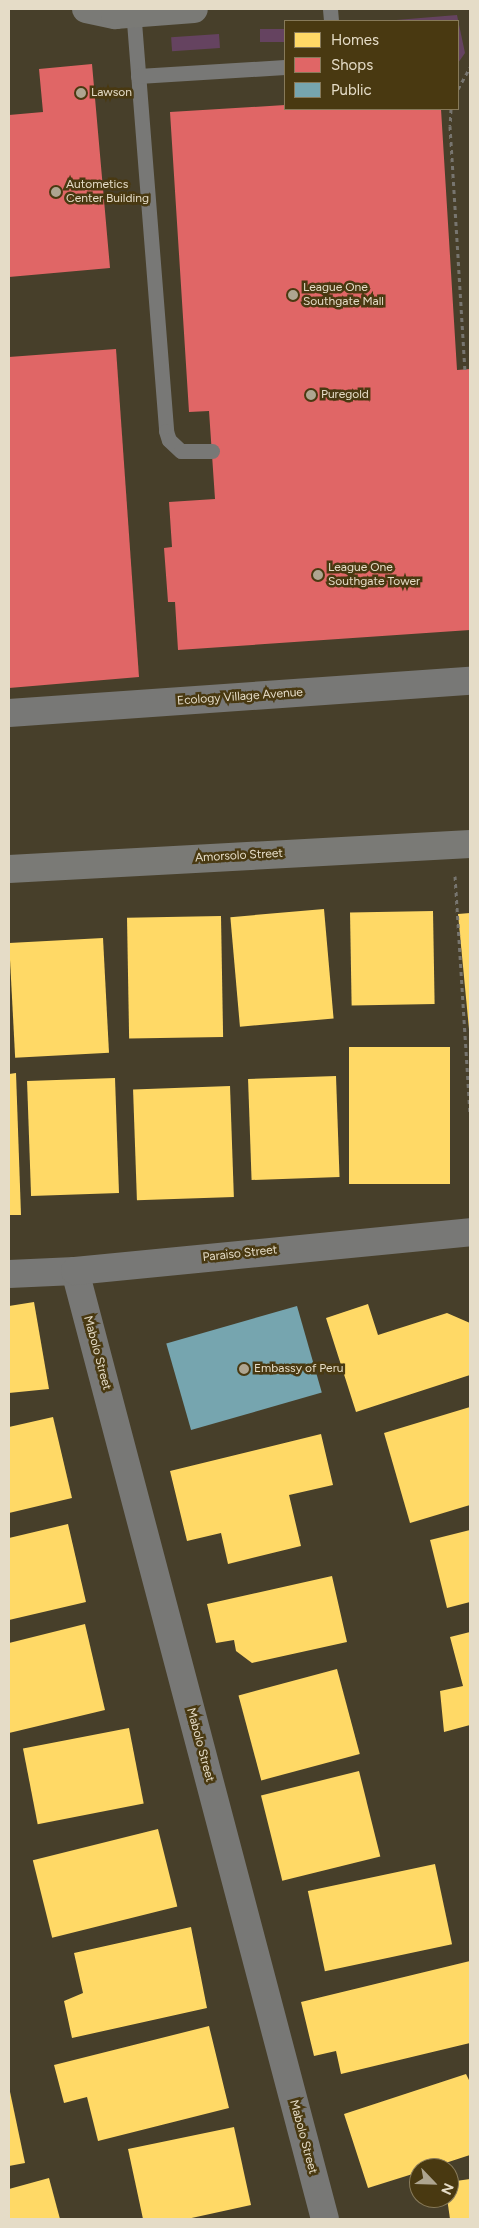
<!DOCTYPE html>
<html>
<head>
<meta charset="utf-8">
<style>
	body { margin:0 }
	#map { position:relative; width:479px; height:2228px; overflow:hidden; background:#473f2a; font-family:Figtree,sans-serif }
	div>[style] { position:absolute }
	.green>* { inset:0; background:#654360; transform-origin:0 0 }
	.homes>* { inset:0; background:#ffd966; transform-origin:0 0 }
	.shops>* { inset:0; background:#e06666 }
	.public>* { inset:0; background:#76a5af; transform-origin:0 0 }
	.path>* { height:3px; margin-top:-1.5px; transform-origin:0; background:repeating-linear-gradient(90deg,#77756f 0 4px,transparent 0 8px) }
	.lane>* { height:15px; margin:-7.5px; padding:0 7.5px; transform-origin:7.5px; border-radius:7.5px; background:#787876 }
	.street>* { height:28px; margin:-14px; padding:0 14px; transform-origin:14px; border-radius:14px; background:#787876 }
	.secondary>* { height:28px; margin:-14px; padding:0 14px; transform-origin:14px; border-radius:14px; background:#7a7a76 }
	.dots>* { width:14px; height:14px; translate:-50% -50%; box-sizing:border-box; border:2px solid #493911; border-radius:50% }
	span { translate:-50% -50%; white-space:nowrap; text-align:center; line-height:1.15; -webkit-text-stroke:5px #493911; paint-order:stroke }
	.poi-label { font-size:12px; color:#e5dcc7 }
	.left { translate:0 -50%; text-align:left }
	.street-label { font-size:12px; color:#e5dcc7 }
	.frame { position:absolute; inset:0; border:10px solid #e5dcc7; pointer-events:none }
	.legend { position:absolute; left:284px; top:20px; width:175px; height:90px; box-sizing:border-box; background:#493911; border:1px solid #877a5a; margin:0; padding:6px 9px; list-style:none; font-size:15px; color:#e5dcc7 }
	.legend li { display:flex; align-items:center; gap:10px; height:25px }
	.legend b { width:25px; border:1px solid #877a5a }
	.north { position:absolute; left:409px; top:2158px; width:50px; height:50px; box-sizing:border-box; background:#493911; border:1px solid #877a5a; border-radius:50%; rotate:114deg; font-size:14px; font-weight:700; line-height:20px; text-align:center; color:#e5dcc7 }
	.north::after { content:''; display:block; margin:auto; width:18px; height:22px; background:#aea590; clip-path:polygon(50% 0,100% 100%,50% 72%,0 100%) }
</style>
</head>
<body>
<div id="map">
	<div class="green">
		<i style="clip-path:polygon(457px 15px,465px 53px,458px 63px,458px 21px,384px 21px)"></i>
		<i style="left:285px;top:29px;width:13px;height:25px;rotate:90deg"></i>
		<i style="left:219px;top:34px;width:14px;height:48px;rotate:86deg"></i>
	</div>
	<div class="homes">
		<i style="left:324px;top:909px;width:110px;height:94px;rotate:85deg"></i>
		<i style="left:433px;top:911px;width:93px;height:83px;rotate:89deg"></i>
		<i style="clip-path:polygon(470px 913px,470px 1029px,469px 1029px,458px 914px)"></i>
		<i style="left:221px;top:916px;width:121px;height:94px;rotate:89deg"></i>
		<i style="left:103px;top:938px;width:115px;height:94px;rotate:87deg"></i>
		<i style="left:450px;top:1047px;width:137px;height:101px;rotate:90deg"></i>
		<i style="clip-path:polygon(16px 1073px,21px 1215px,9px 1215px,9px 1074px)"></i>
		<i style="left:336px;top:1076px;width:101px;height:88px;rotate:88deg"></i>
		<i style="left:115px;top:1078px;width:115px;height:88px;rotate:88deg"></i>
		<i style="left:230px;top:1086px;width:111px;height:97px;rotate:88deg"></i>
		<i style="clip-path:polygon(34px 1302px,49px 1389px,9px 1393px,9px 1306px)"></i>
		<i style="clip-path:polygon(368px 1304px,378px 1335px,447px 1313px,470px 1323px,470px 1375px,356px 1412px,326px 1318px)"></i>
		<i style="clip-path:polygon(470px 1407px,470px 1505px,410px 1523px,384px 1433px)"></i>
		<i style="clip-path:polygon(53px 1417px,72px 1498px,9px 1513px,9px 1427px)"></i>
		<i style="clip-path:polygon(321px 1434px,333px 1485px,289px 1495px,301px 1546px,228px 1564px,221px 1533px,187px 1541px,170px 1471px)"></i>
		<i style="clip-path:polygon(68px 1524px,86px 1602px,9px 1620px,9px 1538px)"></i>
		<i style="clip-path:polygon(470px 1530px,470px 1602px,447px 1608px,430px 1540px)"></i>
		<i style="clip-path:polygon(332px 1576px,347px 1642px,252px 1663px,236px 1651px,234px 1640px,216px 1643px,207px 1604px)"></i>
		<i style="clip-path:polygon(85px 1624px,105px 1710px,9px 1733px,9px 1643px)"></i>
		<i style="clip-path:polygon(470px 1632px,470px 1725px,444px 1732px,440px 1691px,463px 1686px,450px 1637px)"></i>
		<i style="left:337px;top:1669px;width:88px;height:102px;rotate:75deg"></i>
		<i style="left:129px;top:1728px;width:77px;height:108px;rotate:79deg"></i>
		<i style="left:359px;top:1771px;width:88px;height:101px;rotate:76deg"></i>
		<i style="left:158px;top:1829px;width:80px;height:129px;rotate:76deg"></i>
		<i style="left:435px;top:1864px;width:82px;height:130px;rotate:78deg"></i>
		<i style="clip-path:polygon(191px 1927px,207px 2008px,72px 2038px,64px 2001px,83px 1993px,74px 1953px)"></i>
		<i style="clip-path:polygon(470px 1961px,470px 2043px,341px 2074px,336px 2051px,314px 2056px,301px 2002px)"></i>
		<i style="clip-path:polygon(209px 2026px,229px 2108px,98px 2141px,87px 2097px,64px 2103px,54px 2065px)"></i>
		<i style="clip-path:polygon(466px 2074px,470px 2082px,470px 2155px,430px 2168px,419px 2168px,419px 2172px,368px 2188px,344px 2114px)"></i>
		<i style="clip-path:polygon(9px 2087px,25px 2163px,9px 2166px)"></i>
		<i style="clip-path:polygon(234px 2127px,251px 2205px,187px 2219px,143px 2219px,128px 2149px)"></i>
		<i style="clip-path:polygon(49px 2178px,60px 2219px,9px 2219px,9px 2189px)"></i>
		<i style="clip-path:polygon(470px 2179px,470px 2219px,450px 2219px,447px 2198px,449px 2182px)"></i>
	</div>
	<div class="shops">
		<i style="clip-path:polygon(92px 64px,110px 268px,9px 277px,9px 115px,43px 112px,39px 69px)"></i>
		<i style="clip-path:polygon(285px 105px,285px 109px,441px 109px,457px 370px,470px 369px,470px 630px,178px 650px,175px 602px,168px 602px,164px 548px,172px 547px,169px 502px,215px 499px,209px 411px,189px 412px,170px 112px)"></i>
		<i style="clip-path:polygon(116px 349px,139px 677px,9px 688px,9px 357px)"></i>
	</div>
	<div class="public">
		<i style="left:297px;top:1306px;width:90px;height:136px;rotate:74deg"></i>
	</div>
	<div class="path">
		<i style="left:458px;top:89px;width:25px;rotate:-61deg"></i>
		<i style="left:451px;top:109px;width:17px;rotate:93deg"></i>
		<i style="left:450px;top:126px;width:244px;rotate:86.5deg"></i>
		<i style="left:455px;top:876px;width:236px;rotate:86.4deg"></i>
	</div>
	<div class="lane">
		<i style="left:133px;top:9px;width:423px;rotate:85.5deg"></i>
		<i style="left:166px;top:431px;width:9px;rotate:72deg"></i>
		<i style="left:169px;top:440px;width:16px;rotate:43deg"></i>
		<i style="left:181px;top:451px;width:31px"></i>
		<i style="left:330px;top:9px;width:12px;rotate:85deg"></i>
		<i style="left:138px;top:76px;width:147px;rotate:-3.5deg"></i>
	</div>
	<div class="street">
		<i style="left:9px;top:713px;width:462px;rotate:-4deg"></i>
		<i style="left:75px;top:1271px;width:980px;rotate:75.23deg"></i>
		<i style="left:9px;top:1274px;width:66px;rotate:-2.6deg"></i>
		<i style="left:75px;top:1271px;width:397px;rotate:-5.6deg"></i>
	</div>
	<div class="secondary">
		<i style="left:86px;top:9px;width:30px;rotate:12deg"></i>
		<i style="left:115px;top:15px;width:79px;rotate:-4.3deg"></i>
		<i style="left:9px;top:869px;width:462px;rotate:-3.1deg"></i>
	</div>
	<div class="dots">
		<i style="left:81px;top:93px;background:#aea590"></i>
		<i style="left:56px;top:192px;background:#aea590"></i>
		<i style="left:293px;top:295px;background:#aea590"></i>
		<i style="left:311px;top:395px;background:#aea590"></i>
		<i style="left:318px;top:575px;background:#aea590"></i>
		<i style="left:244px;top:1369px;background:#aea590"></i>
	</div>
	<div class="poi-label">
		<span class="left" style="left:91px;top:93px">Lawson</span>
		<span class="left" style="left:66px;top:192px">Autometics<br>Center Building</span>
		<span class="left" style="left:303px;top:295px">League One<br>Southgate Mall</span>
		<span class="left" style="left:321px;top:395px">Puregold</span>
		<span class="left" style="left:328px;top:575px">League One<br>Southgate Tower</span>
		<span class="left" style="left:254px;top:1369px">Embassy of Peru</span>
	</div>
	<div class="street-label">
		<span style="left:240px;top:697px;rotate:-4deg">Ecology Village Avenue</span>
		<span style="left:239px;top:856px;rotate:-3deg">Amorsolo Street</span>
		<span style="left:240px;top:1254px;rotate:-6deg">Paraiso Street</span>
		<span style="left:97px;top:1353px;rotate:75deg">Mabolo Street</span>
		<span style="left:200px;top:1745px;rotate:75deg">Mabolo Street</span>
		<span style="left:303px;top:2137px;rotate:75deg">Mabolo Street</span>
	</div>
	<div class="frame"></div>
	<ul class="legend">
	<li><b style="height:14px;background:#ffd966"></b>Homes</li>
	<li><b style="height:14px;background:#e06666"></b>Shops</li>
	<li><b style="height:14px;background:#76a5af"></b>Public</li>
	</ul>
	<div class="north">N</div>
</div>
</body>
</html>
